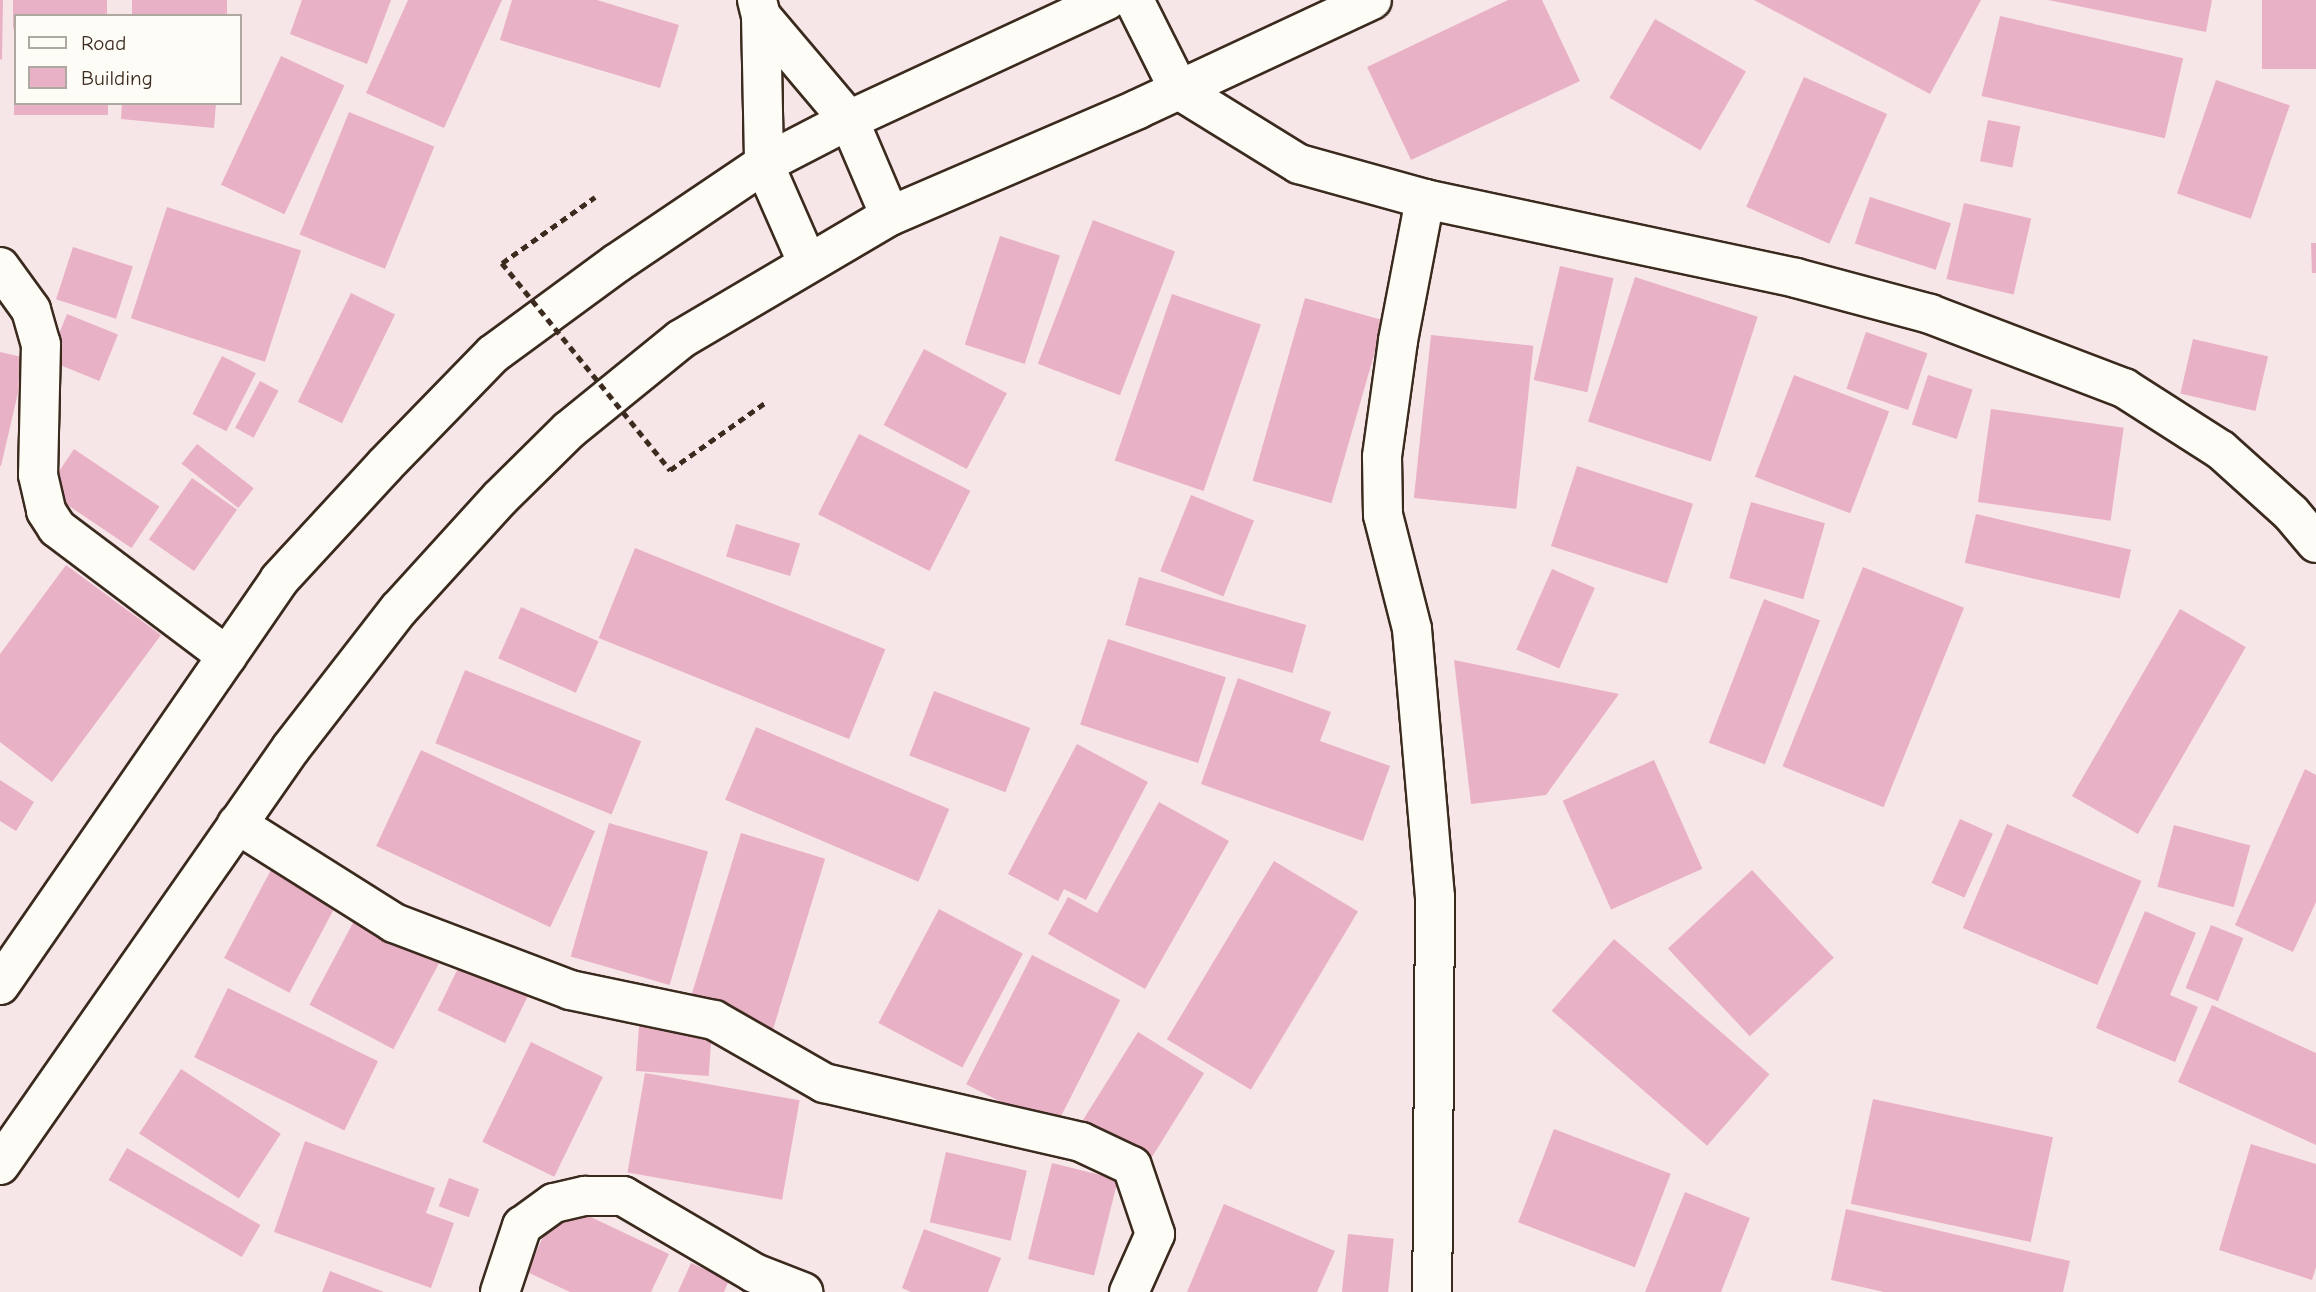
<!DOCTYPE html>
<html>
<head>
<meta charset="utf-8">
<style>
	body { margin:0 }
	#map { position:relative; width:2316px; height:1292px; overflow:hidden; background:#f7e6e8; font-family:"Comic Neue",sans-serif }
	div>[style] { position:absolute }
	.building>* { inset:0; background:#e9b1c5; transform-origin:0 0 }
	.path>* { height:4.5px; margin-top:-2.25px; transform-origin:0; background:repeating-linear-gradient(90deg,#3b2a1e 0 7px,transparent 0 12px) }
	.roads { filter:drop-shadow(2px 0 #3b2a1e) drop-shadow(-2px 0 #3b2a1e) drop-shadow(0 2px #3b2a1e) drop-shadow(0 -2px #3b2a1e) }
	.minor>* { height:38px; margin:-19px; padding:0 19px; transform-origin:19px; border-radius:19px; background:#fdfcf7 }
	.highway>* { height:38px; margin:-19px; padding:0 19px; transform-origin:19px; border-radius:19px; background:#fdfcf7 }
	.path-bridge>* { height:4.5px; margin-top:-2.25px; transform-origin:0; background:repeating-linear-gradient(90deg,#3b2a1e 0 7px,transparent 0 12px) }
	span { translate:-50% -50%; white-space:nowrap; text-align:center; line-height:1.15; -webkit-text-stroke:5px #fdfcf7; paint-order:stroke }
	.legend { position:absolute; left:14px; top:14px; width:228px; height:91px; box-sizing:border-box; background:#fdfcf7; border:2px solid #afa8a0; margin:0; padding:9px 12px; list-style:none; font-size:21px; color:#3b2a1e }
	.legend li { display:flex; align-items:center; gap:14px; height:35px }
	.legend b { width:35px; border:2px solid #afa8a0 }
</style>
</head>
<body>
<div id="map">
	<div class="building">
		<i style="clip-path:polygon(0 0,3px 0,2px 60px,0 59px)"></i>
		<i style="clip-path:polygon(13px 0,107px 0,107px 16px,16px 16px,13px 31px)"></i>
		<i style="left:132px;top:0;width:95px;height:16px"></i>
		<i style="clip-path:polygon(302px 0,391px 0,367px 64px,290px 34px)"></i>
		<i style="clip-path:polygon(408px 0,502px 0,444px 128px,366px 93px)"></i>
		<i style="clip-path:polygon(512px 0,597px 0,679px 25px,660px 88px,500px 40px)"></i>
		<i style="clip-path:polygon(1508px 0,1542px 0,1580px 81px,1411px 160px,1367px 67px)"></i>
		<i style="clip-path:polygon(1754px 0,1981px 0,1930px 94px)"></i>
		<i style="clip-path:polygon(2048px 0,2212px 0,2206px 32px)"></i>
		<i style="left:2262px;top:0;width:54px;height:69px"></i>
		<i style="left:2000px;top:16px;width:188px;height:82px;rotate:13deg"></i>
		<i style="left:1655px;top:19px;width:105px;height:91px;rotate:30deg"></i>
		<i style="left:281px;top:56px;width:70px;height:142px;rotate:25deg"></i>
		<i style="left:1804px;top:77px;width:91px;height:142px;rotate:24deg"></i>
		<i style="left:2216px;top:80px;width:78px;height:120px;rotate:19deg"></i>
		<i style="left:14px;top:103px;width:94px;height:12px"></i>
		<i style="clip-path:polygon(122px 103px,216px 103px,214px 128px,121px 119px)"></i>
		<i style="left:349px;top:112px;width:92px;height:132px;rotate:22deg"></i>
		<i style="left:1988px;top:120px;width:33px;height:42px;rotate:11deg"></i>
		<i style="left:1870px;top:197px;width:85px;height:49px;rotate:18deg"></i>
		<i style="left:1964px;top:203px;width:69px;height:78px;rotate:13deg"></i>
		<i style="left:167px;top:207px;width:141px;height:117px;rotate:18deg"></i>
		<i style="left:1093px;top:220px;width:88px;height:154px;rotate:21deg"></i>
		<i style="left:1000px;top:236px;width:63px;height:114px;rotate:18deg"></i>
		<i style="clip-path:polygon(2311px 243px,2316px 243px,2316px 273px,2312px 273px)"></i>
		<i style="left:73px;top:247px;width:63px;height:55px;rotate:18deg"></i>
		<i style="left:1560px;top:266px;width:55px;height:117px;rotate:13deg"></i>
		<i style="left:1635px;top:277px;width:129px;height:152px;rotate:18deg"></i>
		<i style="left:351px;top:293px;width:49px;height:121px;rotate:26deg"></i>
		<i style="left:1172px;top:294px;width:94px;height:176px;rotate:19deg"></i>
		<i style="left:1305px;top:298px;width:82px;height:190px;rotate:16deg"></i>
		<i style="left:67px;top:314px;width:55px;height:50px;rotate:22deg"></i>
		<i style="left:1866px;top:332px;width:65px;height:60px;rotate:19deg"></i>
		<i style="left:1431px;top:335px;width:103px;height:164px;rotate:6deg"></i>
		<i style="left:2193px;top:339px;width:77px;height:56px;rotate:13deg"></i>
		<i style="left:924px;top:349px;width:94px;height:86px;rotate:28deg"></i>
		<i style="clip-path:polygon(0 352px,26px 358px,1px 466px,0 466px)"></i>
		<i style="left:222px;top:356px;width:38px;height:65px;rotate:27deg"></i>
		<i style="left:1794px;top:375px;width:102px;height:109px;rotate:21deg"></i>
		<i style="left:1928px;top:375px;width:47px;height:52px;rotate:18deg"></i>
		<i style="left:260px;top:381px;width:21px;height:53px;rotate:28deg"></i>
		<i style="left:1991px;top:409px;width:134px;height:94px;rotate:8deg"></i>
		<i style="left:859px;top:434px;width:125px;height:90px;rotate:27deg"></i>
		<i style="left:197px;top:444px;width:72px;height:25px;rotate:38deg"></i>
		<i style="left:74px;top:449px;width:103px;height:50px;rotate:34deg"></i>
		<i style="left:1577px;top:466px;width:122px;height:84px;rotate:18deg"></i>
		<i style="left:192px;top:478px;width:55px;height:75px;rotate:35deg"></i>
		<i style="left:1191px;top:495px;width:68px;height:82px;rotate:22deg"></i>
		<i style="left:1751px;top:502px;width:77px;height:79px;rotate:16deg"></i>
		<i style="left:1976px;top:514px;width:159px;height:50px;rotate:13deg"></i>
		<i style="left:736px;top:524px;width:67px;height:34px;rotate:17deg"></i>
		<i style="left:635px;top:548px;width:270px;height:97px;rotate:22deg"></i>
		<i style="clip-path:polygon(66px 565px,161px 635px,52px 782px,0 742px,0 654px)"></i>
		<i style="left:1863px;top:567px;width:109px;height:215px;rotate:22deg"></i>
		<i style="left:1552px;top:569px;width:47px;height:88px;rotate:24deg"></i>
		<i style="left:1139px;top:577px;width:174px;height:50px;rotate:16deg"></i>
		<i style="left:1764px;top:599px;width:60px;height:154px;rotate:21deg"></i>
		<i style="left:521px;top:607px;width:85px;height:56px;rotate:24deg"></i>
		<i style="left:2180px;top:609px;width:76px;height:216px;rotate:30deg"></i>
		<i style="left:1108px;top:639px;width:124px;height:90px;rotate:18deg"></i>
		<i style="clip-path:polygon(1454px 660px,1619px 694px,1546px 795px,1471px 804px)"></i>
		<i style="left:465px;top:670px;width:190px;height:79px;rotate:22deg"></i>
		<i style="clip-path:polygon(1238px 678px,1331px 712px,1320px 741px,1390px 766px,1363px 841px,1201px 784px)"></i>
		<i style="left:934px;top:691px;width:103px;height:69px;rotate:21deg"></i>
		<i style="left:756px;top:727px;width:210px;height:79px;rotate:23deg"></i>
		<i style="clip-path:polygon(1077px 744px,1148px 782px,1086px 900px,1064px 889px,1058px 901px,1008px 874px)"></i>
		<i style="left:421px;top:750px;width:192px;height:106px;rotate:25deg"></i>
		<i style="left:1654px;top:760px;width:119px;height:100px;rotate:66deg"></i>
		<i style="clip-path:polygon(2305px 769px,2316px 775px,2316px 902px,2293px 952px,2235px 925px)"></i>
		<i style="clip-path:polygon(0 780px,34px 802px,16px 831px,0 821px)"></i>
		<i style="clip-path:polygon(1159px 802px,1229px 841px,1145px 989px,1048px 934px,1068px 897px,1097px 913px)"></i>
		<i style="left:1960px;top:819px;width:36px;height:70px;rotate:24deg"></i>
		<i style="left:609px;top:823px;width:103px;height:139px;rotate:16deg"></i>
		<i style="left:2007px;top:824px;width:146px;height:113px;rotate:23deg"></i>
		<i style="left:2174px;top:825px;width:79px;height:64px;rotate:15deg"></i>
		<i style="left:741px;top:833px;width:88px;height:179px;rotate:17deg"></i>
		<i style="left:1274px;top:861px;width:98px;height:208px;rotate:31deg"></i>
		<i style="left:272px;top:868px;width:74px;height:102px;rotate:28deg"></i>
		<i style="left:1752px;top:870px;width:120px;height:115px;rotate:47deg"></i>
		<i style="left:939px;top:909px;width:95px;height:129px;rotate:28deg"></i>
		<i style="clip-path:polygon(2145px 911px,2196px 933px,2170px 995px,2198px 1007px,2175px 1062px,2096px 1028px)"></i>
		<i style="left:355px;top:919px;width:95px;height:97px;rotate:28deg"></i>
		<i style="left:2211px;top:925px;width:35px;height:68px;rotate:22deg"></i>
		<i style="left:1614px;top:939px;width:206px;height:95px;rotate:41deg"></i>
		<i style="left:1032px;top:955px;width:99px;height:145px;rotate:27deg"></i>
		<i style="left:463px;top:958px;width:75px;height:58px;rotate:26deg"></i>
		<i style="left:228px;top:988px;width:167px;height:77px;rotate:26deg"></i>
		<i style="clip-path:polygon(2212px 1005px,2316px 1053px,2316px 1145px,2178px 1082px)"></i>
		<i style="left:639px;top:1026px;width:73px;height:45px;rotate:4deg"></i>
		<i style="left:1138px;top:1032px;width:78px;height:105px;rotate:32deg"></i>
		<i style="left:531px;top:1042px;width:80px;height:111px;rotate:26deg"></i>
		<i style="left:181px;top:1069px;width:119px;height:77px;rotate:33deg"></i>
		<i style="left:645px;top:1073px;width:157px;height:101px;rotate:10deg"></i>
		<i style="left:1873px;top:1099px;width:184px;height:107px;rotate:12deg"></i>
		<i style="left:1554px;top:1129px;width:125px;height:100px;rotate:21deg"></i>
		<i style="clip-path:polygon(305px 1141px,435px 1188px,426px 1213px,454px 1223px,431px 1288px,274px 1232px)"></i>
		<i style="clip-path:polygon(2251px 1144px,2316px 1164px,2316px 1267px,2312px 1280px,2219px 1250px)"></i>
		<i style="left:127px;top:1148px;width:154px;height:37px;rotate:30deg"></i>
		<i style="left:946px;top:1152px;width:83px;height:72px;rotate:13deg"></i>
		<i style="left:1052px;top:1163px;width:68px;height:99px;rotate:14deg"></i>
		<i style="left:449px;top:1178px;width:32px;height:30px;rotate:20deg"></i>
		<i style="clip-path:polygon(1685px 1192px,1750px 1218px,1721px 1292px,1645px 1292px)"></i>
		<i style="clip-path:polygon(559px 1202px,669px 1254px,651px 1292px,570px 1292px,527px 1272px)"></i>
		<i style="clip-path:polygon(1224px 1204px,1335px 1251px,1317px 1292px,1187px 1292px)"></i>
		<i style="clip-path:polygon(1846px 1209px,2070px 1261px,2063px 1292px,1884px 1292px,1831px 1280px)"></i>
		<i style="clip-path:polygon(924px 1229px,1001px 1258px,988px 1292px,911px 1292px,902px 1288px)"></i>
		<i style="left:1348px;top:1234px;width:46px;height:58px;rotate:6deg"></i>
		<i style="clip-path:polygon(691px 1263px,729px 1280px,724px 1292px,678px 1292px)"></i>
		<i style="clip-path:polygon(330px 1271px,384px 1292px,322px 1292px)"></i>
	</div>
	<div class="path">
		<i style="left:502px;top:263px;width:114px;rotate:-35.4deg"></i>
		<i style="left:670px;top:470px;width:118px;rotate:-35.3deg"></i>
	</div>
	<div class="roads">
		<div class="minor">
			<i style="left:757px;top:0;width:16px;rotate:76deg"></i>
			<i style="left:761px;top:16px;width:148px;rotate:88.8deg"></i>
			<i style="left:764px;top:164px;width:107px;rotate:66.3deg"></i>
			<i style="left:1134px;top:0;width:101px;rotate:63.4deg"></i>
			<i style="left:1179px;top:90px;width:141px;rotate:31.7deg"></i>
			<i style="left:1299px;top:164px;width:131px;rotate:15.5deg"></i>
			<i style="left:1425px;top:199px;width:379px;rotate:12deg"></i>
			<i style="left:1796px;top:278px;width:139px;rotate:15deg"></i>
			<i style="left:1930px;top:314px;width:208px;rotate:20.9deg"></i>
			<i style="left:2124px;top:388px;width:115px;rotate:32.6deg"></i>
			<i style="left:2221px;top:450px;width:94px;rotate:42deg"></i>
			<i style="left:2291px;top:513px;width:39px;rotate:50deg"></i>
			<i style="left:761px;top:16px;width:136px;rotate:49.8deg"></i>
			<i style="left:849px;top:120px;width:104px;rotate:66.9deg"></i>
			<i style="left:1425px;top:199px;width:145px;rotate:100.8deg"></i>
			<i style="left:1398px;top:341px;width:117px;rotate:97.9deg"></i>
			<i style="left:1382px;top:457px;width:58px;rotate:89deg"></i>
			<i style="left:1383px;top:515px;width:118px;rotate:75.7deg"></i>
			<i style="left:1412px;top:629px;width:269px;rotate:85.1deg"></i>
			<i style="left:1435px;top:897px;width:395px;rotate:90.4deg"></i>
			<i style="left:0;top:267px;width:53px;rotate:54.2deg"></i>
			<i style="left:31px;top:310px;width:35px;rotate:74deg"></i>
			<i style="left:41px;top:344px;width:131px;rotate:91.3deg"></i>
			<i style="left:38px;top:475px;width:37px;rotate:77deg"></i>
			<i style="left:46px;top:511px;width:20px;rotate:57deg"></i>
			<i style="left:57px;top:528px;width:213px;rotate:37deg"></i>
			<i style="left:237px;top:824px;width:186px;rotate:32.2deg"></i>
			<i style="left:394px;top:923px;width:188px;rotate:20.8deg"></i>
			<i style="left:570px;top:990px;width:147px;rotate:11.8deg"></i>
			<i style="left:714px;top:1020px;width:127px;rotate:29.8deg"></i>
			<i style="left:824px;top:1083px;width:264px;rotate:12.9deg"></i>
			<i style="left:1081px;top:1142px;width:56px;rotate:25.2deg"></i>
			<i style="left:1132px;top:1166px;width:72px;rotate:71.3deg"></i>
			<i style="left:1155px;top:1234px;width:64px;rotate:114.1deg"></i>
			<i style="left:500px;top:1292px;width:70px;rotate:-71.6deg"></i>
			<i style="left:522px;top:1226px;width:39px;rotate:-36deg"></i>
			<i style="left:554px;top:1203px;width:32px;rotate:-13deg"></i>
			<i style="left:585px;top:1196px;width:38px"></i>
			<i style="left:623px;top:1196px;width:152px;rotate:30.4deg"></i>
			<i style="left:754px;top:1273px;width:53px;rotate:21.2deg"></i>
		</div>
		<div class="highway">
			<i style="left:0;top:985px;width:492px;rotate:-55.4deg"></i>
			<i style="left:279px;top:580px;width:156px;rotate:-47.3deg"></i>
			<i style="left:385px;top:465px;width:155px;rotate:-45.8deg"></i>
			<i style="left:493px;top:354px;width:154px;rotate:-36.3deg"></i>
			<i style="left:617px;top:263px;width:177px;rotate:-34deg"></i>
			<i style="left:764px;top:164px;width:96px;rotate:-27.4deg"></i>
			<i style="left:849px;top:120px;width:285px;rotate:-24.9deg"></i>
			<i style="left:0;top:1165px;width:508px;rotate:-55.09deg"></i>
			<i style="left:291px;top:748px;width:176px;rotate:-52.2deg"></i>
			<i style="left:399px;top:609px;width:150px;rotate:-47.7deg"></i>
			<i style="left:500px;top:498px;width:97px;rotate:-44.6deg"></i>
			<i style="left:569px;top:430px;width:144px;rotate:-39.1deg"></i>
			<i style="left:681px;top:339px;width:243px;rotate:-30.5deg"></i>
			<i style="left:890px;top:216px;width:270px;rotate:-23.3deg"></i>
			<i style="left:1138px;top:109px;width:258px;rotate:-25deg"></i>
		</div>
	</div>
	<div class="path-bridge">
		<i style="left:502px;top:263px;width:267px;rotate:50.9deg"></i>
	</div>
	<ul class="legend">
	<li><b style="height:9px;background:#fdfcf7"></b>Road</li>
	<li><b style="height:19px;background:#e9b1c5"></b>Building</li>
	</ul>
</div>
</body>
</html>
